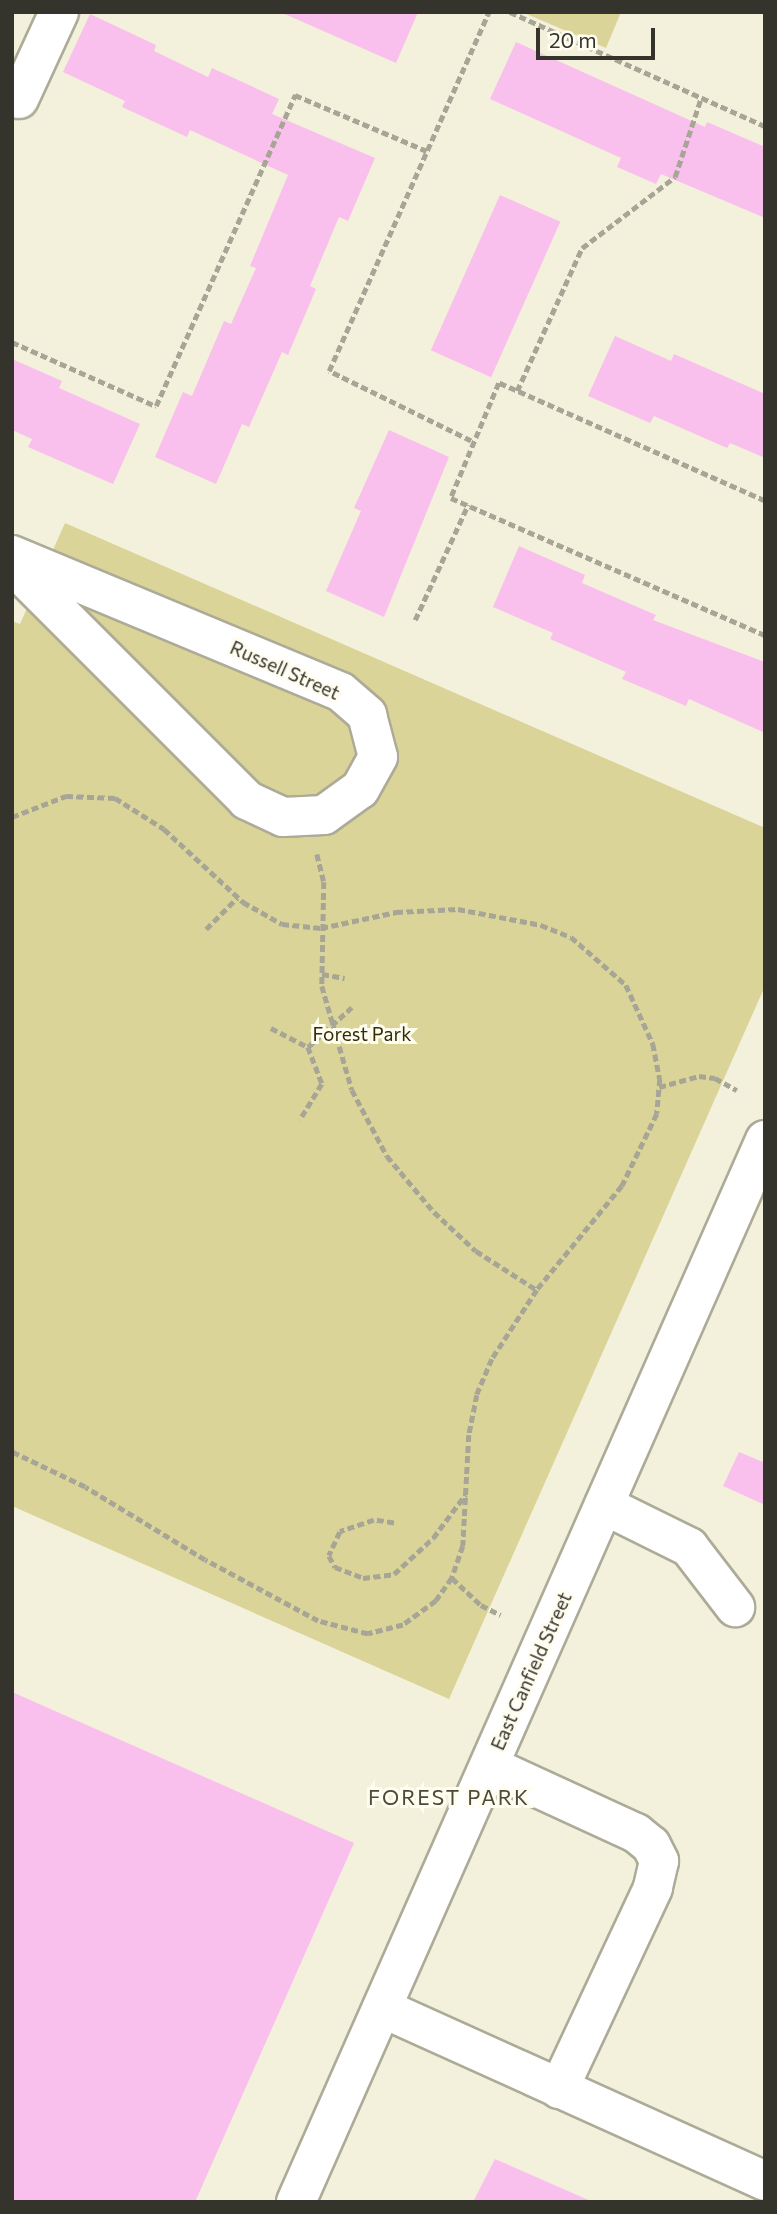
<!DOCTYPE html>
<html>
<head>
<meta charset="utf-8">
<style>
	body { margin:0 }
	#map { position:relative; width:777px; height:2214px; overflow:hidden; background:#f3f0db; font-family:Commissioner,sans-serif }
	div>[style] { position:absolute }
	.green>* { inset:0; background:#dbd499 }
	.building>* { inset:0; background:#f9c0ed; transform-origin:0 0 }
	.path>* { height:4.5px; margin-top:-2.25px; transform-origin:0; background:repeating-linear-gradient(90deg,#a7a595 0 7px,transparent 0 10.5px) }
	.roads { filter:drop-shadow(2px 0 #adab97) drop-shadow(-2px 0 #adab97) drop-shadow(0 2px #adab97) drop-shadow(0 -2px #adab97) }
	.minor>* { height:38px; margin:-19px; padding:0 19px; transform-origin:19px; border-radius:19px; background:#fff }
	span { translate:-50% -50%; white-space:nowrap; text-align:center; line-height:1.15; -webkit-text-stroke:6px #fffdf0; paint-order:stroke }
	.street-label { font-size:19px; color:#35342c }
	.park-label { font-size:19px; color:#312c05 }
	.neighbourhood-label { font-size:21px; color:#4b4937; letter-spacing:2px }
	.frame { position:absolute; inset:0; border:14px solid #35342c; pointer-events:none }
	.scale { position:absolute; left:536px; top:28px; width:119px; height:32px; box-sizing:border-box; border:4px solid #35342c; border-top:0; padding-left:9px; font-size:21px; line-height:24px; white-space:nowrap; color:#35342c; -webkit-text-stroke:5px #fffdf0; paint-order:stroke }
</style>
</head>
<body>
<div id="map">
	<div class="green">
		<i style="clip-path:polygon(522px 12px,621px 12px,606px 48px)"></i>
		<i style="clip-path:polygon(65px 523px,765px 828px,765px 986px,449px 1699px,12px 1506px,12px 621px,20px 624px)"></i>
	</div>
	<div class="building">
		<i style="clip-path:polygon(280px 12px,418px 12px,396px 63px)"></i>
		<i style="clip-path:polygon(90px 14px,156px 45px,154px 51px,208px 77px,212px 68px,279px 99px,272px 114px,375px 158px,348px 221px,339px 217px,310px 286px,316px 289px,288px 355px,282px 352px,249px 427px,242px 424px,216px 484px,155px 457px,183px 392px,192px 396px,224px 321px,231px 324px,256px 268px,250px 266px,288px 175px,190px 130px,187px 137px,122px 107px,125px 101px,63px 72px)"></i>
		<i style="clip-path:polygon(516px 42px,705px 127px,707px 122px,765px 147px,765px 218px,661px 174px,656px 184px,617px 167px,621px 158px,490px 99px)"></i>
		<i style="left:500px;top:195px;width:66px;height:170px;rotate:24deg"></i>
		<i style="clip-path:polygon(615px 336px,671px 361px,674px 354px,765px 394px,765px 458px,730px 443px,727px 448px,654px 416px,650px 423px,588px 396px)"></i>
		<i style="clip-path:polygon(12px 359px,62px 381px,59px 388px,140px 424px,113px 484px,28px 447px,32px 439px,12px 430px)"></i>
		<i style="clip-path:polygon(389px 430px,449px 457px,384px 617px,326px 591px,361px 511px,354px 508px)"></i>
		<i style="clip-path:polygon(519px 546px,585px 575px,582px 583px,656px 615px,653px 620px,765px 662px,765px 733px,689px 699px,686px 706px,622px 679px,626px 672px,550px 639px,553px 633px,493px 607px)"></i>
		<i style="clip-path:polygon(739px 1452px,765px 1463px,765px 1505px,723px 1486px)"></i>
		<i style="clip-path:polygon(12px 1692px,354px 1843px,195px 2202px,12px 2202px)"></i>
		<i style="clip-path:polygon(495px 2159px,593px 2202px,473px 2202px)"></i>
	</div>
	<div class="path">
		<i style="left:510px;top:12px;width:279px;rotate:24.1deg"></i>
		<i style="left:12px;top:342px;width:158px;rotate:24deg"></i>
		<i style="left:156px;top:406px;width:341px;rotate:-65.9deg"></i>
		<i style="left:295px;top:95px;width:143px;rotate:23deg"></i>
		<i style="left:517px;top:391px;width:157px;rotate:-65.6deg"></i>
		<i style="left:582px;top:248px;width:117px;rotate:-37.4deg"></i>
		<i style="left:675px;top:177px;width:83px;rotate:-71.8deg"></i>
		<i style="left:471px;top:441px;width:158px;rotate:-153.8deg"></i>
		<i style="left:329px;top:371px;width:393px;rotate:-66deg"></i>
		<i style="left:765px;top:501px;width:291px;rotate:-156.1deg"></i>
		<i style="left:499px;top:383px;width:125px;rotate:112.7deg"></i>
		<i style="left:451px;top:498px;width:343px;rotate:23.6deg"></i>
		<i style="left:415px;top:620px;width:127px;rotate:-65.3deg"></i>
		<i style="left:12px;top:817px;width:58px;rotate:-21.3deg"></i>
		<i style="left:66px;top:796px;width:49px;rotate:2.3deg"></i>
		<i style="left:115px;top:798px;width:58px;rotate:32.3deg"></i>
		<i style="left:164px;top:829px;width:108px;rotate:42.7deg"></i>
		<i style="left:243px;top:902px;width:45px;rotate:29.4deg"></i>
		<i style="left:282px;top:924px;width:39px;rotate:6deg"></i>
		<i style="left:321px;top:928px;width:77px;rotate:-12deg"></i>
		<i style="left:396px;top:912px;width:62px;rotate:-2.8deg"></i>
		<i style="left:458px;top:909px;width:85px;rotate:10.9deg"></i>
		<i style="left:541px;top:925px;width:32px;rotate:22deg"></i>
		<i style="left:571px;top:937px;width:73px;rotate:41.1deg"></i>
		<i style="left:626px;top:985px;width:65px;rotate:65.4deg"></i>
		<i style="left:653px;top:1044px;width:36px;rotate:79deg"></i>
		<i style="left:660px;top:1079px;width:35px;rotate:95deg"></i>
		<i style="left:657px;top:1114px;width:80px;rotate:115.9deg"></i>
		<i style="left:622px;top:1186px;width:134px;rotate:129.3deg"></i>
		<i style="left:537px;top:1290px;width:82px;rotate:123.1deg"></i>
		<i style="left:492px;top:1359px;width:39px;rotate:113deg"></i>
		<i style="left:477px;top:1395px;width:41px;rotate:101.3deg"></i>
		<i style="left:469px;top:1435px;width:111px;rotate:93.1deg"></i>
		<i style="left:463px;top:1546px;width:34px;rotate:109deg"></i>
		<i style="left:452px;top:1578px;width:28px;rotate:125deg"></i>
		<i style="left:436px;top:1601px;width:41px;rotate:144deg"></i>
		<i style="left:403px;top:1625px;width:36px;rotate:166deg"></i>
		<i style="left:368px;top:1634px;width:52px;rotate:-165.4deg"></i>
		<i style="left:318px;top:1621px;width:128px;rotate:-151.6deg"></i>
		<i style="left:205px;top:1560px;width:140px;rotate:-148.7deg"></i>
		<i style="left:85px;top:1487px;width:81px;rotate:-154.4deg"></i>
		<i style="left:317px;top:854px;width:29px;rotate:76deg"></i>
		<i style="left:324px;top:882px;width:104px;rotate:91.1deg"></i>
		<i style="left:322px;top:986px;width:108px;rotate:73.9deg"></i>
		<i style="left:352px;top:1090px;width:75px;rotate:62.1deg"></i>
		<i style="left:387px;top:1156px;width:73px;rotate:50deg"></i>
		<i style="left:434px;top:1212px;width:57px;rotate:42.9deg"></i>
		<i style="left:476px;top:1251px;width:72px;rotate:32.6deg"></i>
		<i style="left:206px;top:929px;width:44px;rotate:-45deg"></i>
		<i style="left:322px;top:974px;width:23px;rotate:10deg"></i>
		<i style="left:271px;top:1028px;width:42px;rotate:27.2deg"></i>
		<i style="left:308px;top:1047px;width:40px;rotate:69deg"></i>
		<i style="left:322px;top:1084px;width:42px;rotate:121.4deg"></i>
		<i style="left:308px;top:1047px;width:59px;rotate:-42.3deg"></i>
		<i style="left:659px;top:1087px;width:41px;rotate:-15.4deg"></i>
		<i style="left:699px;top:1076px;width:16px;rotate:7deg"></i>
		<i style="left:715px;top:1078px;width:25px;rotate:29deg"></i>
		<i style="left:394px;top:1523px;width:20px;rotate:-171deg"></i>
		<i style="left:374px;top:1520px;width:36px;rotate:161deg"></i>
		<i style="left:340px;top:1532px;width:26px;rotate:115deg"></i>
		<i style="left:329px;top:1556px;width:13px;rotate:61deg"></i>
		<i style="left:335px;top:1567px;width:30px;rotate:21deg"></i>
		<i style="left:363px;top:1578px;width:31px;rotate:-7deg"></i>
		<i style="left:394px;top:1574px;width:53px;rotate:-42.7deg"></i>
		<i style="left:433px;top:1538px;width:54px;rotate:-53.3deg"></i>
		<i style="left:452px;top:1578px;width:40px;rotate:43deg"></i>
		<i style="left:481px;top:1605px;width:22px;rotate:27deg"></i>
	</div>
	<div class="roads">
		<div class="minor">
			<i style="left:19px;top:99px;width:96px;rotate:-65.3deg"></i>
			<i style="left:12px;top:555px;width:356px;rotate:22.6deg"></i>
			<i style="left:341px;top:692px;width:35px;rotate:41deg"></i>
			<i style="left:367px;top:715px;width:43px;rotate:75.3deg"></i>
			<i style="left:378px;top:757px;width:37px;rotate:119deg"></i>
			<i style="left:360px;top:789px;width:44px;rotate:144.2deg"></i>
			<i style="left:324px;top:815px;width:41px;rotate:177.2deg"></i>
			<i style="left:283px;top:817px;width:40px;rotate:-155deg"></i>
			<i style="left:247px;top:800px;width:332px;rotate:-135deg"></i>
			<i style="left:604px;top:1505px;width:95px;rotate:26.3deg"></i>
			<i style="left:689px;top:1547px;width:76px;rotate:52.5deg"></i>
			<i style="left:490px;top:1766px;width:161px;rotate:24.7deg"></i>
			<i style="left:636px;top:1833px;width:19px;rotate:39deg"></i>
			<i style="left:651px;top:1845px;width:18px;rotate:63deg"></i>
			<i style="left:659px;top:1861px;width:28px;rotate:103deg"></i>
			<i style="left:653px;top:1888px;width:222px;rotate:115.1deg"></i>
			<i style="left:382px;top:2008px;width:420px;rotate:24.3deg"></i>
			<i style="left:296px;top:2202px;width:1161px;rotate:-66.17deg"></i>
		</div>
	</div>
	<div class="street-label">
		<span style="left:285px;top:670px;rotate:24deg">Russell Street</span>
		<span style="left:531px;top:1671px;rotate:-66deg">East Canfield Street</span>
	</div>
	<div class="park-label">
		<span style="left:362px;top:1034px">Forest Park</span>
	</div>
	<div class="neighbourhood-label">
		<span style="left:449px;top:1797px">FOREST PARK</span>
	</div>
	<div class="frame"></div>
	<div class="scale">20 m</div>
</div>
</body>
</html>
